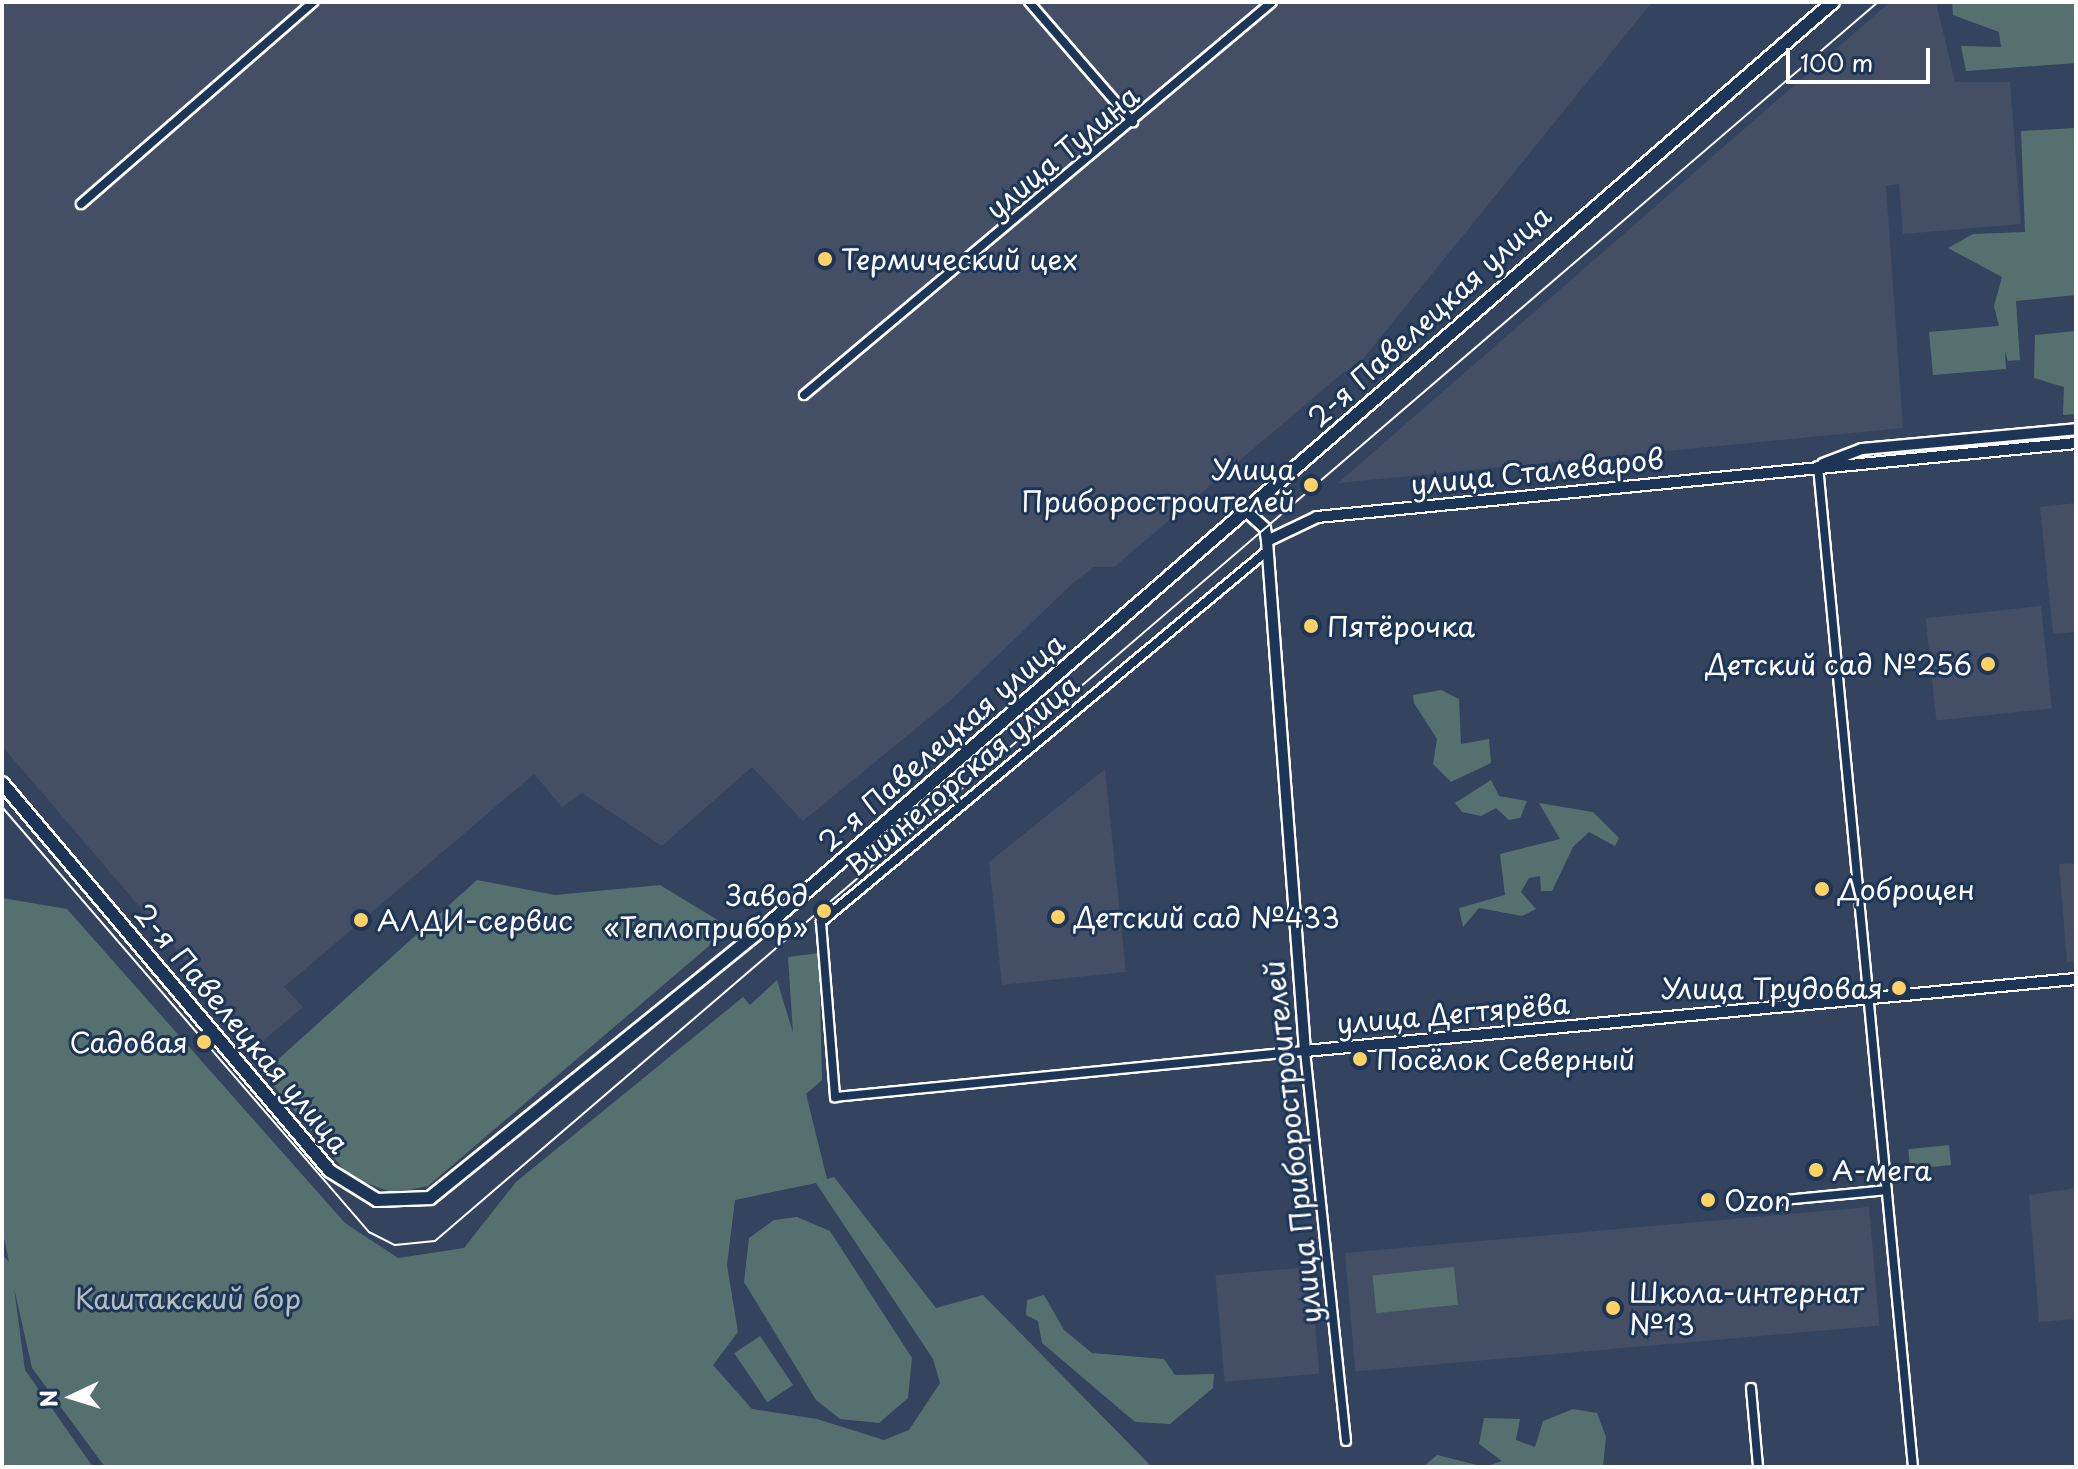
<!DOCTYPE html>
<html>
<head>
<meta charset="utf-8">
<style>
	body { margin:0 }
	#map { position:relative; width:2078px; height:1469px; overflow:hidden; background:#34445f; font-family:"Playpen Sans",sans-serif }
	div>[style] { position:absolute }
	.built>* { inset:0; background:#444e65; transform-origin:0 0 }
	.green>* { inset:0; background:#55706e; transform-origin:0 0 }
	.roads { filter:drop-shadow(2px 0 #fff) drop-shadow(-2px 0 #fff) drop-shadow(0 2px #fff) drop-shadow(0 -2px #fff) }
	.minor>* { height:8px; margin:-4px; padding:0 4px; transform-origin:4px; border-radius:4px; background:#1d3557 }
	.tertiary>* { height:10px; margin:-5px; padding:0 5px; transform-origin:5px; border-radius:5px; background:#1d3557 }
	.secondary>* { height:12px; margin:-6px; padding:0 6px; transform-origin:6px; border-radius:6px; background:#1d3557 }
	.tram>* { height:2px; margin:-1px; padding:0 1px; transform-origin:1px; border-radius:1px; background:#fff }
	.dots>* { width:22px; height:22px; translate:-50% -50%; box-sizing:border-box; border:4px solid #1d3557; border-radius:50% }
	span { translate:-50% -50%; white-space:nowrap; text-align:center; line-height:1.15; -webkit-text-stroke:6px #1d3557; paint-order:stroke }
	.street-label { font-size:28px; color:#fff }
	.poi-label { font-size:28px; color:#fff }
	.left { translate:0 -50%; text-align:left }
	.right { translate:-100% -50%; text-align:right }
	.park-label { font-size:28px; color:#b2bfbe }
	.frame { position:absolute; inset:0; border:4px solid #fff; pointer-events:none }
	.north { position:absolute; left:32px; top:1357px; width:80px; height:80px; -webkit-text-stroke:6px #1d3557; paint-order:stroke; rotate:266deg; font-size:22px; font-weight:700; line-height:32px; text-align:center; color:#fff }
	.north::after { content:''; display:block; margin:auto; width:28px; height:36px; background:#fff; clip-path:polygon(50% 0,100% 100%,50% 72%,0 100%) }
	.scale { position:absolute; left:1786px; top:48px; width:144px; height:36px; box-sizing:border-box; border:4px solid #fff; border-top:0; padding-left:10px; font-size:24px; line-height:28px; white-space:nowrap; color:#fff; -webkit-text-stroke:6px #1d3557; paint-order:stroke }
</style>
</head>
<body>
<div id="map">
	<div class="built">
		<i style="clip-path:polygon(2px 2px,1652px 2px,1351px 374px,1345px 371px,1114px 567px,1094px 567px,1073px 583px,952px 699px,803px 821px,752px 767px,662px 846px,582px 793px,562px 807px,534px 774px,284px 987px,303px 1007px,258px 1045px,2px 746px)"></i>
		<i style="clip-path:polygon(1890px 2px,1936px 2px,1955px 82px,2010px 82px,2021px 224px,1903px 234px,1899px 184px,1886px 186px,1903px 428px,1338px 483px)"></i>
		<i style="clip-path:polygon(2076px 503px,2076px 632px,2053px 634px,2040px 507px)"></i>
		<i style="left:2041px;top:606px;width:103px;height:116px;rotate:84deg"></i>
		<i style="clip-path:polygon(1105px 769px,1126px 972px,1002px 985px,989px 862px)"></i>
		<i style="clip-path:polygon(2076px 863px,2076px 961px,2067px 962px,2059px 864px)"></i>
		<i style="clip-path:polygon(2076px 1188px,2076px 1319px,2039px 1322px,2029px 1195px)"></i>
		<i style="left:1869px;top:1207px;width:119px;height:526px;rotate:85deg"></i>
		<i style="left:1310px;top:1267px;width:107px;height:95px;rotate:85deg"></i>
	</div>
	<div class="green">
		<i style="clip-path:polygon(1952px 2px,2076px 2px,2076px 63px,1966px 71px,1961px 46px,2001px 47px,1999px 32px,1953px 15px)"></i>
		<i style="clip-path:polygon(2076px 128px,2076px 295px,2016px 301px,2020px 360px,2008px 361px,2005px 352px,2006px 369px,1933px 375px,1929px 332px,1999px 326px,1994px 306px,2002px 277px,1948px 248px,1973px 234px,2025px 232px,2021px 131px)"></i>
		<i style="clip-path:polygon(2076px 331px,2076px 414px,2063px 415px,2064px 387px,2034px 378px,2035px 335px)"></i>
		<i style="clip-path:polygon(1441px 690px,1459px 699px,1461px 744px,1489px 739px,1491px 763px,1451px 782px,1433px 764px,1437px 739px,1414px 703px,1413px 695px)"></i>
		<i style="clip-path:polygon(1491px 780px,1499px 796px,1527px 801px,1520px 818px,1509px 820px,1496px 808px,1481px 816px,1462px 812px,1455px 803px)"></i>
		<i style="clip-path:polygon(1539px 803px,1593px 812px,1619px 838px,1615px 846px,1589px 832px,1573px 847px,1552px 891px,1541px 891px,1540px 876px,1529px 878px,1521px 892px,1536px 909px,1522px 916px,1479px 908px,1463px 927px,1459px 908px,1505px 895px,1500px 854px,1560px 839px)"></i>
		<i style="clip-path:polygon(477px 880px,555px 895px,660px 885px,721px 922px,709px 946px,428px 1186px,394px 1193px,350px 1177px,263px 1073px)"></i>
		<i style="clip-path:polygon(evenodd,2px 898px,67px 909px,345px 1223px,398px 1258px,464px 1248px,516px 1182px,743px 997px,750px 1005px,777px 980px,793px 1033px,788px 957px,819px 953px,822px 1080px,806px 1094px,827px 1179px,834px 1177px,936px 1308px,983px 1295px,1152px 1467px,105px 1467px,32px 1368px,14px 1288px,25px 1370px,93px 1467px,2px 1467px,2px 1254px,9px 1262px,2px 1229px,2px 898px,816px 1183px,933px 1359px,940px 1383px,909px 1430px,884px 1440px,817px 1419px,752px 1409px,713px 1365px,738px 1332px,727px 1265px,735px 1200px,816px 1183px)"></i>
		<i style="left:1949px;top:1145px;width:20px;height:41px;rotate:84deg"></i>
		<i style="clip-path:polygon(797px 1217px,830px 1231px,912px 1358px,908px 1398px,879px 1423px,840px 1419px,816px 1400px,744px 1282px,749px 1238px,774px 1220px)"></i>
		<i style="left:1454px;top:1267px;width:38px;height:82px;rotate:84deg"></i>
		<i style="clip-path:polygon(1044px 1295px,1064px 1330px,1092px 1353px,1164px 1359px,1175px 1375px,1214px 1374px,1213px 1388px,1170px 1424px,1135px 1422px,1042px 1343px,1038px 1321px,1026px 1315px,1027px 1300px)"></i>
		<i style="left:760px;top:1336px;width:59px;height:31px;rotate:56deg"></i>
		<i style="clip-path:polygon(1573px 1409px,1597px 1413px,1606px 1437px,1603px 1467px,1423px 1467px,1437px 1455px,1485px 1467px,1502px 1461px,1479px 1444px,1484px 1418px,1520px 1419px,1516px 1440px,1535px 1447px,1543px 1421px)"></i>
	</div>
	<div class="roads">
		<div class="minor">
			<i style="left:1029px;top:2px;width:159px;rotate:49.1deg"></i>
			<i style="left:81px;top:204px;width:308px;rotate:-41deg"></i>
			<i style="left:804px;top:395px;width:611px;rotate:-40.02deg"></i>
			<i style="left:1818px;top:466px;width:1005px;rotate:84.58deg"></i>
			<i style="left:1267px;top:551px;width:580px;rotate:140.25deg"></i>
			<i style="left:821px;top:922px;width:176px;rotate:85.4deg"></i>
			<i style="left:835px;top:1097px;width:472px;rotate:-5.6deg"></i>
			<i style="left:1305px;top:1051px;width:392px;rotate:84deg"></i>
			<i style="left:1784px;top:1200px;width:103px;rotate:-5.5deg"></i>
			<i style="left:1751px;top:1388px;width:79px;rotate:84.9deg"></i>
		</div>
		<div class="tertiary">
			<i style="left:1823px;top:464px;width:42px;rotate:-21deg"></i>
			<i style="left:1862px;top:449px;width:215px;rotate:-5.3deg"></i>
			<i style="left:1246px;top:511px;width:25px;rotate:42deg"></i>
			<i style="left:1265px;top:528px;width:13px;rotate:81deg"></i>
			<i style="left:1267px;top:541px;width:511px;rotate:85.74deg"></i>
			<i style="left:1305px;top:1051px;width:774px;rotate:-5.34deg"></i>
			<i style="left:1267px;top:541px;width:55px;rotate:-25.6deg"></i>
			<i style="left:1317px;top:517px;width:763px;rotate:-5.57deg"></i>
		</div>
		<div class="secondary">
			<i style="left:2px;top:783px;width:508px;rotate:49.79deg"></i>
			<i style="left:330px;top:1171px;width:55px;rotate:31.7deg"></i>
			<i style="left:377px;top:1200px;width:53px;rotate:-2.2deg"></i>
			<i style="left:430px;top:1198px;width:440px;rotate:-39deg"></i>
			<i style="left:772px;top:921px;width:1404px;rotate:-40.9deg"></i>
		</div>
	</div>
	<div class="tram">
		<i style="left:2px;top:807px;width:562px;rotate:49.19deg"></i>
		<i style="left:369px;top:1232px;width:29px;rotate:27deg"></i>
		<i style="left:395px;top:1245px;width:40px;rotate:-5.7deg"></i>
		<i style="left:435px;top:1241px;width:1902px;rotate:-40.65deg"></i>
	</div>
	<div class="dots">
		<i style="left:825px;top:259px;background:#ffd166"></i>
		<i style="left:1311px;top:485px;background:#ffd166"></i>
		<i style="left:1311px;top:626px;background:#ffd166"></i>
		<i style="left:1988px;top:664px;background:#ffd166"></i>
		<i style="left:1822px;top:889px;background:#ffd166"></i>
		<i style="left:824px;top:911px;background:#ffd166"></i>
		<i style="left:1058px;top:917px;background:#ffd166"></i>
		<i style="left:361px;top:920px;background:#ffd166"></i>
		<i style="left:1899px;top:988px;background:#ffd166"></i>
		<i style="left:204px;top:1042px;background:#ffd166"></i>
		<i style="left:1360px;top:1059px;background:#ffd166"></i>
		<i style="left:1816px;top:1170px;background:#ffd166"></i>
		<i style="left:1708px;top:1200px;background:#ffd166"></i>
		<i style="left:1613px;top:1308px;background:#ffd166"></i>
	</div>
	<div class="street-label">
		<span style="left:1062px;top:152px;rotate:-40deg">улица Тулина</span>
		<span style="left:1429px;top:316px;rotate:-42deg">2-я Павелецкая улица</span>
		<span style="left:1537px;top:471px;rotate:-6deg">улица Сталеваров</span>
		<span style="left:941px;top:742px;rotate:-41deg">2-я Павелецкая улица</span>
		<span style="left:962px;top:775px;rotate:-40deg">Вишнегорская улица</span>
		<span style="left:1453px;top:1013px;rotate:-5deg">улица Дегтярёва</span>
		<span style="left:242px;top:1028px;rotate:50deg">2-я Павелецкая улица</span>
		<span style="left:1292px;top:1142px;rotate:-96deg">улица Приборостроителей</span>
	</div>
	<div class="poi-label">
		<span class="left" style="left:841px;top:259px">Термический цех</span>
		<span class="right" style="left:1295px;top:485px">Улица<br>Приборостроителей</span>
		<span class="left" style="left:1327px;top:626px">Пятёрочка</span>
		<span class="right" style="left:1972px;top:664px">Детский сад №256</span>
		<span class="left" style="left:1838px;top:889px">Доброцен</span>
		<span class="right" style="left:808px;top:911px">Завод<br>«Теплоприбор»</span>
		<span class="left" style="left:1074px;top:917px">Детский сад №433</span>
		<span class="left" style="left:377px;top:920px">АЛДИ-сервис</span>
		<span class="right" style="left:1883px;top:988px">Улица Трудовая</span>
		<span class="right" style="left:188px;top:1042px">Садовая</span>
		<span class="left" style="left:1376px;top:1059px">Посёлок Северный</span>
		<span class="left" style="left:1832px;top:1170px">А-мега</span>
		<span class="left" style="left:1724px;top:1200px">Ozon</span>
		<span class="left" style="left:1629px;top:1308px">Школа-интернат<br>№13</span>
	</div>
	<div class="park-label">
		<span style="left:188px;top:1298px">Каштакский бор</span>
	</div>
	<div class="frame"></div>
	<div class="north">N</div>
	<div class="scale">100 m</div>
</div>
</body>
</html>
